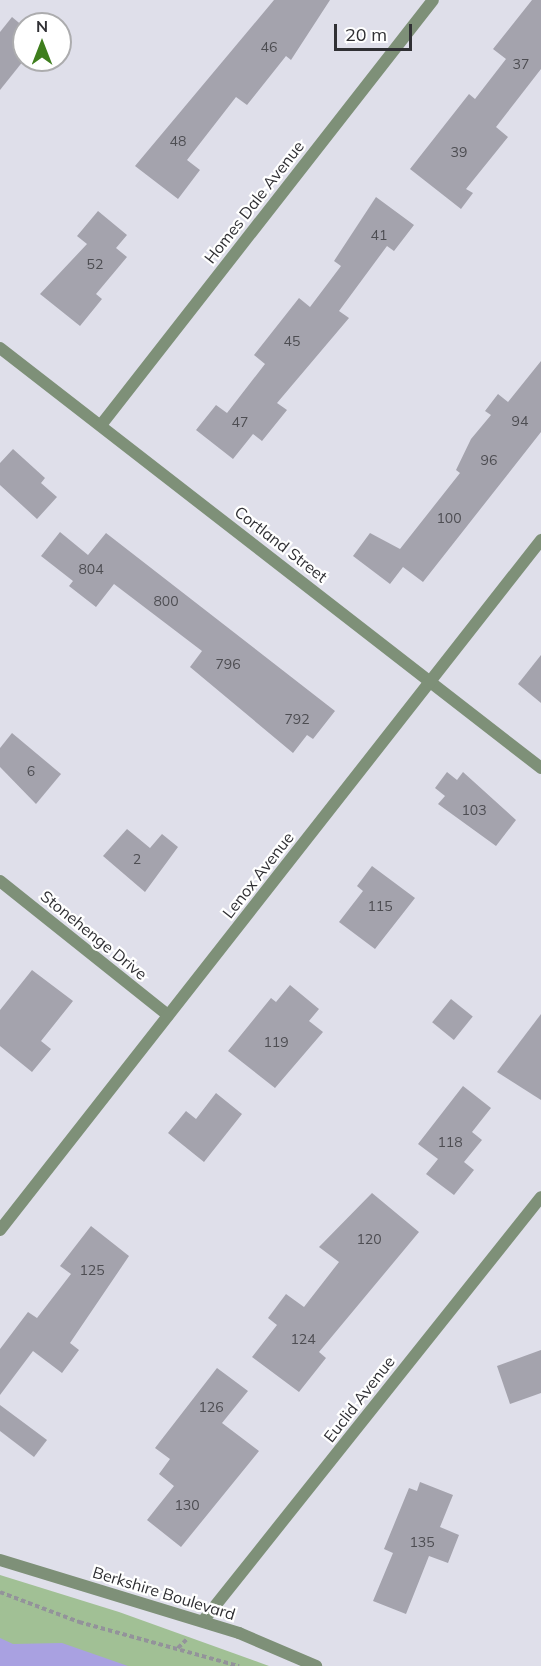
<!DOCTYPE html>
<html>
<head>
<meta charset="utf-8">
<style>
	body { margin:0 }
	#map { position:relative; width:541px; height:1666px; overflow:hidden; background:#dfdfea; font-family:Mulish,sans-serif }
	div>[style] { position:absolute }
	.green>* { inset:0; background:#a1c095 }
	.water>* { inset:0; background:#a9a1e1 }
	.building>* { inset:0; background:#a4a3ad; transform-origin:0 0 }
	.path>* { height:4px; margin-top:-2px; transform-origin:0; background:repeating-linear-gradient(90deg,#93939a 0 4.5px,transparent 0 7.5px) }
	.minor>* { height:12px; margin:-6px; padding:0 6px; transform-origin:6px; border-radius:6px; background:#7e9078 }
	span { translate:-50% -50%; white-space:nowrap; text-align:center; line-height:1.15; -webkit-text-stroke:4.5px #fff; paint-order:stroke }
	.number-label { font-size:14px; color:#4d4d52 }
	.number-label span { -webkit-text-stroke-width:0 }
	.street-label { font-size:16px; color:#303034 }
	.north { position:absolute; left:12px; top:12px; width:60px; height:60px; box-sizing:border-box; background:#fff; border:2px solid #acacae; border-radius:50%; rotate:0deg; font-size:16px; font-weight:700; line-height:24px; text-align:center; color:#303034 }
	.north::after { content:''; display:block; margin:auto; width:21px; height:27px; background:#3e7e1d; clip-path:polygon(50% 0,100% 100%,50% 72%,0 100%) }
	.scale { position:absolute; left:334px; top:24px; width:78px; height:27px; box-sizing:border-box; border:3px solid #303034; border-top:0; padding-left:8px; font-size:18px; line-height:21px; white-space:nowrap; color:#303034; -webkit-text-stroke:4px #fff; paint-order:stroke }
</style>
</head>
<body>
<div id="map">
	<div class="green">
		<i style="clip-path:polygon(0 1575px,119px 1612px,269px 1666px,0 1666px)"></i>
	</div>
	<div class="water">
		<i style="clip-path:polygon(0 1638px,13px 1644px,62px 1643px,128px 1666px,0 1666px)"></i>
	</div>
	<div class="building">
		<i style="clip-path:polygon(274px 0,330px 0,291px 60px,286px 56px,247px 105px,236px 97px,187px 160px,200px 170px,178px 199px,135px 166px)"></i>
		<i style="clip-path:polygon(532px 0,541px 0,541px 69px,496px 127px,508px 137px,466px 189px,473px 193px,461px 209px,410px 169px,469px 94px,475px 99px,506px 59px,493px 49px)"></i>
		<i style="clip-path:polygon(12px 17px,24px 27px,24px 60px,0 90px,0 32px)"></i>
		<i style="clip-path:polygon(376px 197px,414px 225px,394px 251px,387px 246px,339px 311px,349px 318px,277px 403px,287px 410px,262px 441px,253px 434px,233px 459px,196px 430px,216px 405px,227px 413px,265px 364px,254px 355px,299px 298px,310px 307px,341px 266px,334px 261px)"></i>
		<i style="clip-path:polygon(98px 211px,127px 235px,116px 248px,127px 257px,96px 294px,102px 299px,80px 326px,40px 294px,87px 244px,77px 236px)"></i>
		<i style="clip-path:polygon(541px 361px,541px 432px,423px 582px,403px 567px,390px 584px,353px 556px,370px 533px,400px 549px,460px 473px,456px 470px,471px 439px,491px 415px,485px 411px,498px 394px,508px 402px)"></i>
		<i style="clip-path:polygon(13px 449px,45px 478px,41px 483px,57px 497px,37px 519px,0 485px,0 463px)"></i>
		<i style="clip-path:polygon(60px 532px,88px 555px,106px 533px,335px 711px,313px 739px,307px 735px,293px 753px,190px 667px,202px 651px,114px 584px,96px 607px,69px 586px,73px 581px,41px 556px)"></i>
		<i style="clip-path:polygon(541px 655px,541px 703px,518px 684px)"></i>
		<i style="clip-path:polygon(12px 733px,61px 774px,36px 804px,0 767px,0 748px)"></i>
		<i style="clip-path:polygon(447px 772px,457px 780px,463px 772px,516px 820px,496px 846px,438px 804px,445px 796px,435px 788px)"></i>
		<i style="clip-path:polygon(127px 829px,150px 848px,162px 834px,178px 847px,145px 892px,103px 856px)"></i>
		<i style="clip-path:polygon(372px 866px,415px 898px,375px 949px,339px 922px,363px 891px,357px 886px)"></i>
		<i style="clip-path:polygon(32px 970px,73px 1001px,41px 1041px,51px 1049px,32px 1072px,0 1046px,0 1010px)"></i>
		<i style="clip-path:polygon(290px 985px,319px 1009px,309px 1021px,323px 1032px,275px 1088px,228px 1051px,271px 998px,276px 1002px)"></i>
		<i style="left:451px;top:999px;width:28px;height:30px;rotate:39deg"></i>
		<i style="clip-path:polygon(541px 1014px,541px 1100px,497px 1072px)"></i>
		<i style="clip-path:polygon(463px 1086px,491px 1108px,472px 1132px,482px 1140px,464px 1162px,474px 1170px,454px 1195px,426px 1174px,438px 1159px,418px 1144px)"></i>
		<i style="clip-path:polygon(216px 1093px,242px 1114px,204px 1162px,168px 1133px,186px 1111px,196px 1119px)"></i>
		<i style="clip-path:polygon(372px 1193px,419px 1232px,319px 1352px,326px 1358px,299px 1392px,252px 1357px,277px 1325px,268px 1318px,286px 1294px,304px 1307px,339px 1262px,319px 1247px)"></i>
		<i style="clip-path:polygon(91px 1226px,129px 1256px,70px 1343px,79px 1350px,62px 1373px,33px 1351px,0 1395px,0 1349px,28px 1312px,37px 1318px,71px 1274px,60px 1266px)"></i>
		<i style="clip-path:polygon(541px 1350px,541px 1393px,510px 1404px,497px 1366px)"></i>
		<i style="clip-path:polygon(217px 1368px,248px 1391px,222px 1423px,259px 1451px,181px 1547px,147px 1520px,174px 1486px,159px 1474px,170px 1459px,155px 1448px)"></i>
		<i style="clip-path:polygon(0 1405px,47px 1440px,34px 1457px,0 1431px)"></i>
		<i style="clip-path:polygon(420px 1482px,453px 1495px,440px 1527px,459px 1535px,448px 1563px,429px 1556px,406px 1614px,373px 1601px,393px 1553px,384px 1549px,409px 1488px,417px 1491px)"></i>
	</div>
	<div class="path">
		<i style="left:0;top:1592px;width:85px;rotate:20.8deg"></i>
		<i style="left:79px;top:1622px;width:166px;rotate:15.4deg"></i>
		<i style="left:178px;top:1648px;width:14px;rotate:-45deg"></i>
	</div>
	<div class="minor">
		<i style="left:0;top:348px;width:685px;rotate:37.82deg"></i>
		<i style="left:101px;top:425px;width:539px;rotate:-52deg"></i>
		<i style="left:0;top:881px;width:215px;rotate:38.6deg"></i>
		<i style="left:0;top:1230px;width:877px;rotate:-51.9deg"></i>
		<i style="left:0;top:1560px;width:250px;rotate:17deg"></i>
		<i style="left:239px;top:1633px;width:84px;rotate:23.2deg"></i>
		<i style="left:203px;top:1621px;width:542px;rotate:-51.44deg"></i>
	</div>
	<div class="number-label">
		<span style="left:269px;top:47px">46</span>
		<span style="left:521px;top:64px">37</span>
		<span style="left:178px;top:141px">48</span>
		<span style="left:459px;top:152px">39</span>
		<span style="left:379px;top:235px">41</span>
		<span style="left:95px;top:264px">52</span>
		<span style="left:292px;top:341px">45</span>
		<span style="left:520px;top:421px">94</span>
		<span style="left:240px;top:422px">47</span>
		<span style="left:489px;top:460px">96</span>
		<span style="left:449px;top:518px">100</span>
		<span style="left:91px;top:569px">804</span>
		<span style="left:166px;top:601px">800</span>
		<span style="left:228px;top:664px">796</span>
		<span style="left:297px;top:719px">792</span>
		<span style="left:31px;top:771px">6</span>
		<span style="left:474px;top:810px">103</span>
		<span style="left:137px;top:859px">2</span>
		<span style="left:380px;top:906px">115</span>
		<span style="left:276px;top:1042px">119</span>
		<span style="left:450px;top:1142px">118</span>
		<span style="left:369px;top:1239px">120</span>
		<span style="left:92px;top:1270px">125</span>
		<span style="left:303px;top:1339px">124</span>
		<span style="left:211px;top:1407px">126</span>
		<span style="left:187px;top:1505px">130</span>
		<span style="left:422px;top:1542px">135</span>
	</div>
	<div class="street-label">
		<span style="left:254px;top:202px;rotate:-52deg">Homes Dale Avenue</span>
		<span style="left:281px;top:544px;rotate:38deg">Cortland Street</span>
		<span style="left:258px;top:875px;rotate:-52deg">Lenox Avenue</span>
		<span style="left:94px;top:935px;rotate:39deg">Stonehenge Drive</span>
		<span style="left:359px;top:1399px;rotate:-52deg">Euclid Avenue</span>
		<span style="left:164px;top:1593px;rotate:17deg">Berkshire Boulevard</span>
	</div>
	<div class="north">N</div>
	<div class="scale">20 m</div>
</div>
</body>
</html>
